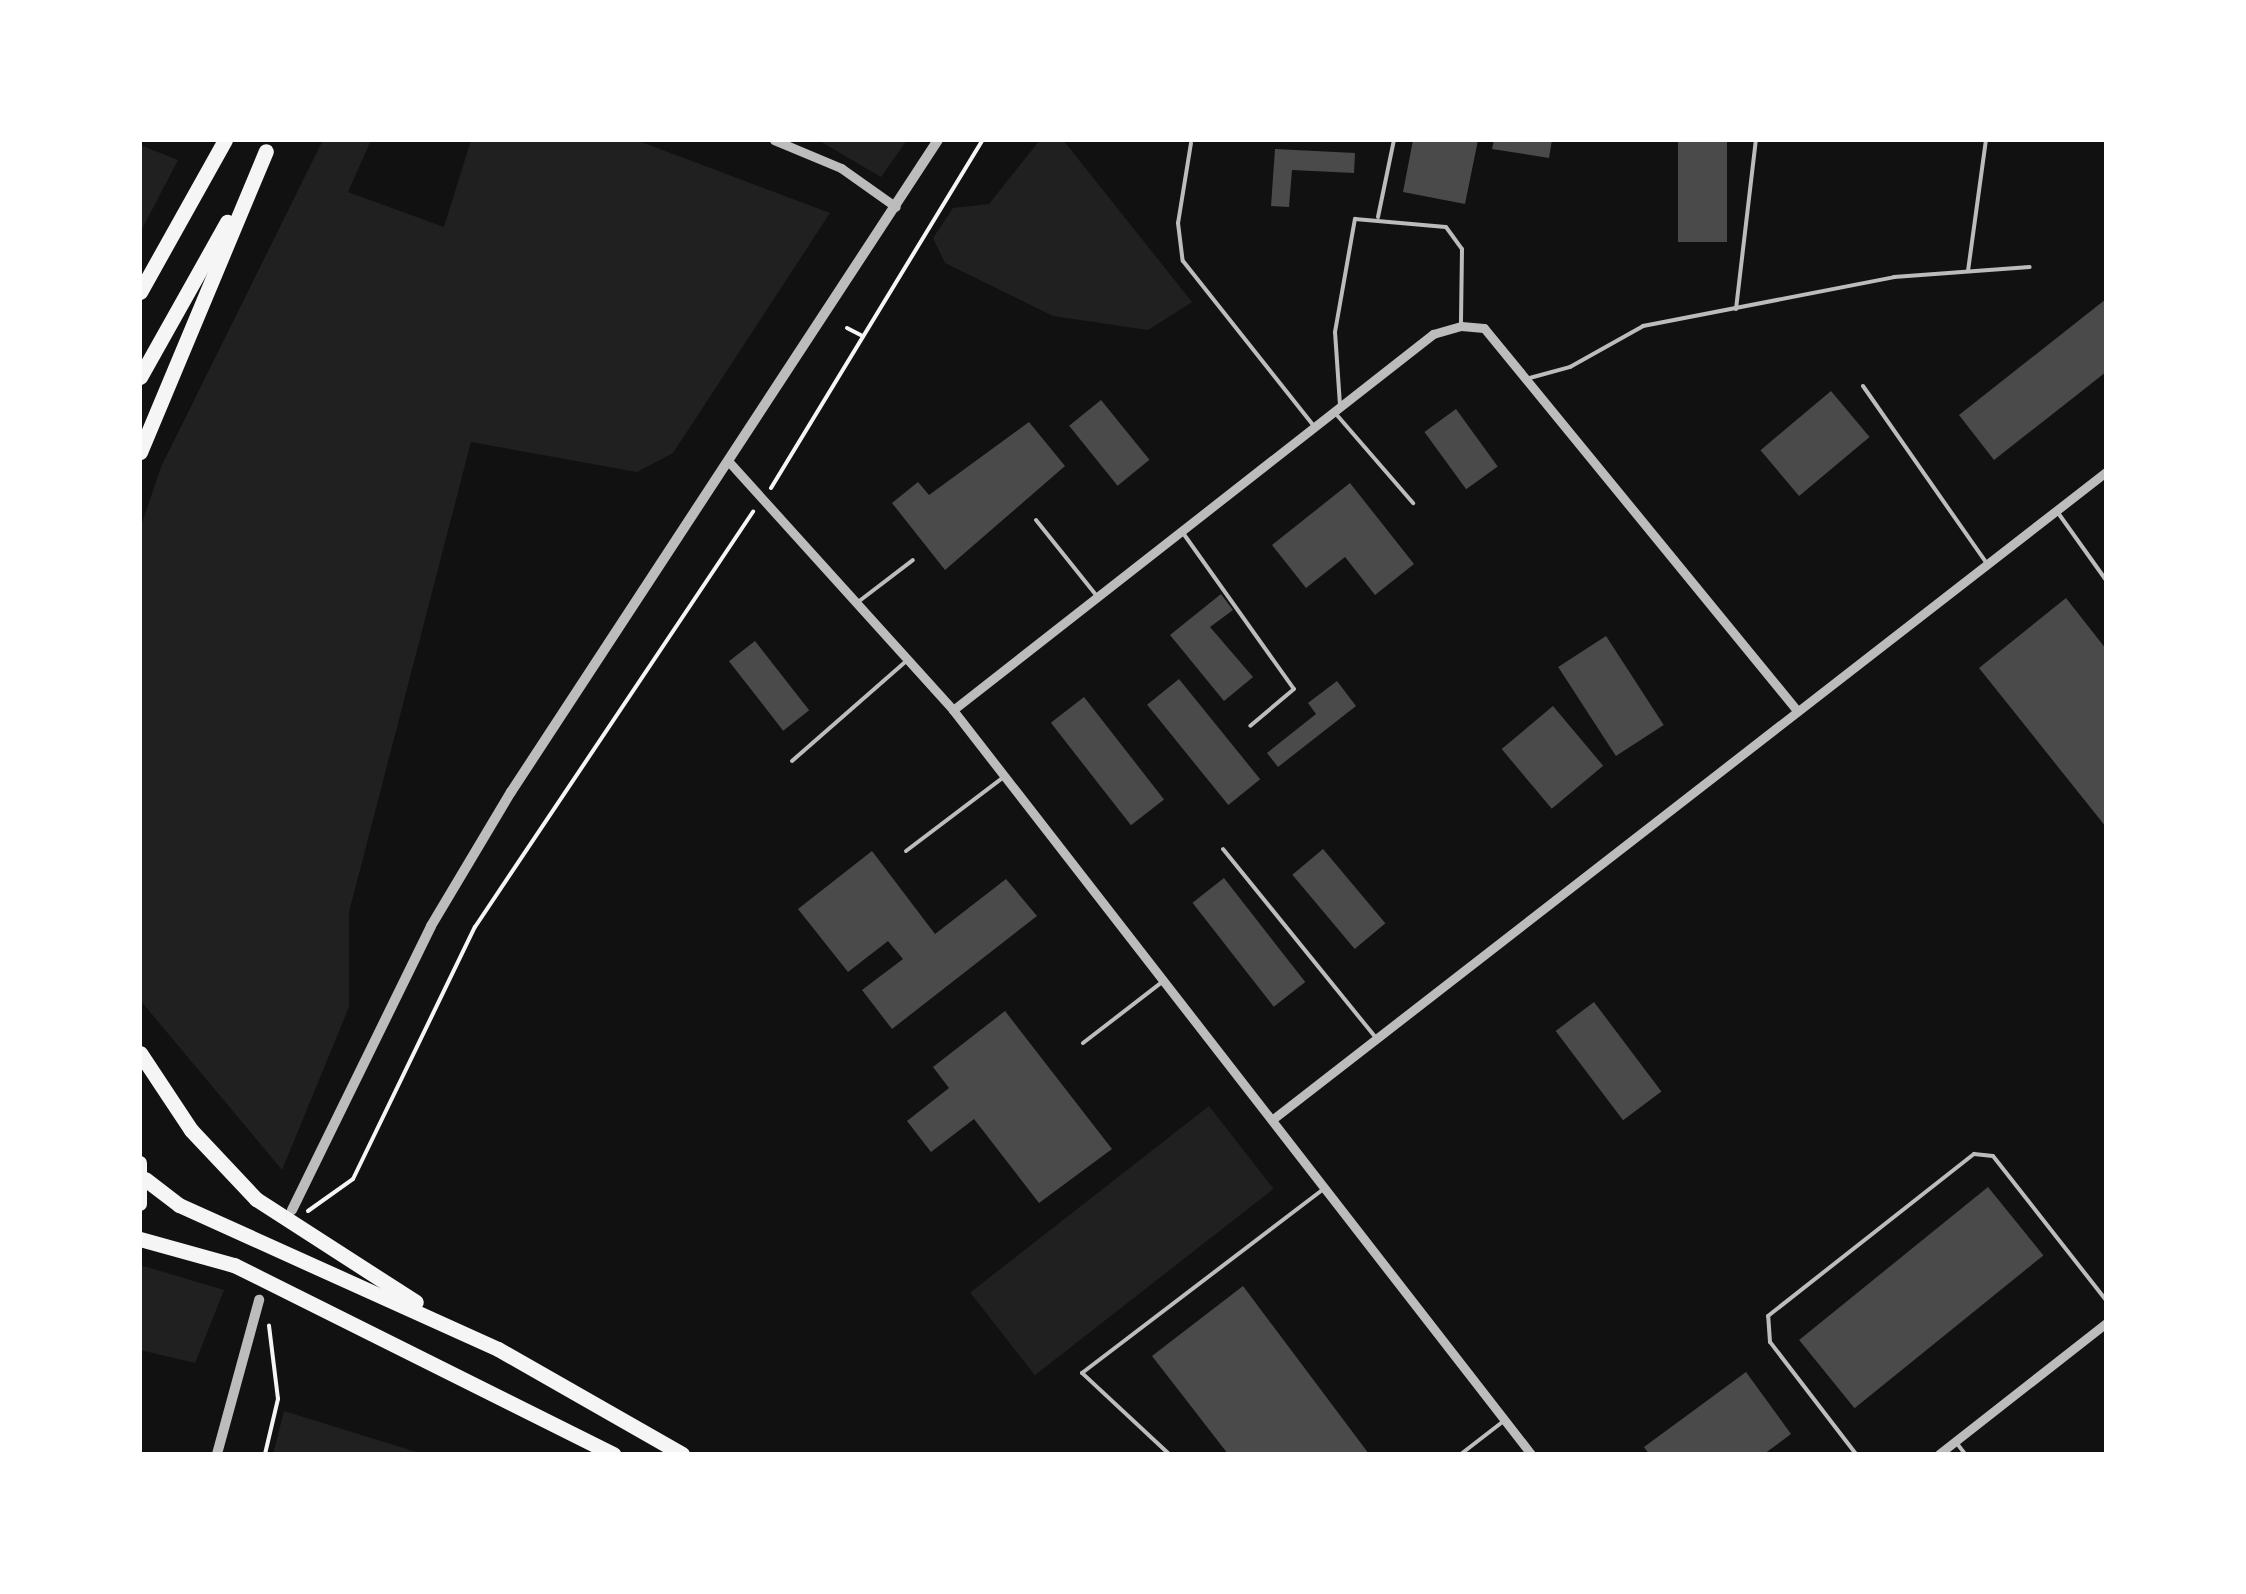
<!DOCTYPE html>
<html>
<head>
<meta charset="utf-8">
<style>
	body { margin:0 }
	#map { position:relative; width:2246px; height:1594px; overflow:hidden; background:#111; font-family:"Golos Text",sans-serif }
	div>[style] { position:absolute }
	.green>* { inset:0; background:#202020; transform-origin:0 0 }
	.building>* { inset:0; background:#4a4a4a; transform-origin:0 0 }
	.path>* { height:4px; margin:-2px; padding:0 2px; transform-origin:2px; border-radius:2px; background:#f5f5f5 }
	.service>* { height:4px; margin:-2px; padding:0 2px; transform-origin:2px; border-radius:2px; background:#bcbcbc }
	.minor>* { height:9px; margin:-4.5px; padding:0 4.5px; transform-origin:4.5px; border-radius:4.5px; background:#bcbcbc }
	.tertiary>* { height:10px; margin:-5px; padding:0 5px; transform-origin:5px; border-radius:5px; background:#bcbcbc }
	.primary>* { height:14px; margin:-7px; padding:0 7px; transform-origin:7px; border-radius:7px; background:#f5f5f5 }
	.motorway>* { height:15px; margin:-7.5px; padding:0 7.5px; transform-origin:7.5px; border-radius:7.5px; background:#f5f5f5 }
	span { translate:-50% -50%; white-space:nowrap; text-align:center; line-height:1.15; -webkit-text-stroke:10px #fff; paint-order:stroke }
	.frame { position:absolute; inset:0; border:142px solid #fff; pointer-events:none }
</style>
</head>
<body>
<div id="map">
	<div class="green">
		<i style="clip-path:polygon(323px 140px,371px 140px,348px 192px,444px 227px,471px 140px,636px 140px,830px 213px,673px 453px,637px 472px,471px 442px,349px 912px,349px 1007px,282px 1170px,140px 1000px,140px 529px,161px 467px)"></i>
		<i style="clip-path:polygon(818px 140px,907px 140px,881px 177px)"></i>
		<i style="clip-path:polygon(1040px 140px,1063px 140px,1192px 302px,1148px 330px,1053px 316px,945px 263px,933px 238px,953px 208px,989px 204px)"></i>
		<i style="clip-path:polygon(140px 145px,178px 160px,140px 233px)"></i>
		<i style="left:1209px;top:1106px;width:105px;height:303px;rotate:52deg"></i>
		<i style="clip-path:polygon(140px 1265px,224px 1290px,195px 1363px,140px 1350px)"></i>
		<i style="clip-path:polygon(284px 1411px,423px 1454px,273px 1454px)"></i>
	</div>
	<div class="building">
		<i style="clip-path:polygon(1413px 140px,1478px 140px,1465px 204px,1403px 192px)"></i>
		<i style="clip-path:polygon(1494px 140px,1552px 140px,1549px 158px,1492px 149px)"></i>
		<i style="left:1678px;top:140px;width:49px;height:102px"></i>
		<i style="clip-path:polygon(1275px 149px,1355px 153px,1354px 173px,1292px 170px,1289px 207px,1271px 206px)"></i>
		<i style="clip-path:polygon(2106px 299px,2106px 372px,1994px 460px,1959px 415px)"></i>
		<i style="left:1831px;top:391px;width:60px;height:92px;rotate:50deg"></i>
		<i style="left:1101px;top:400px;width:77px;height:41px;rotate:51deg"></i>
		<i style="left:1456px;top:409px;width:71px;height:39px;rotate:54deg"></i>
		<i style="clip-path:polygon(1029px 422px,1065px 466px,945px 570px,892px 503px,918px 482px,929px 495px)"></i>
		<i style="clip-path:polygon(1350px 483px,1414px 564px,1375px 595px,1345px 557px,1306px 588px,1272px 545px)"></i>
		<i style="clip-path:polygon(1221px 594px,1233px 610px,1210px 627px,1253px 677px,1224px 701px,1170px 635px)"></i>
		<i style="clip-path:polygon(2066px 598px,2106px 649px,2106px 827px,1979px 668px)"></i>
		<i style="left:1606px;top:636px;width:106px;height:57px;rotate:57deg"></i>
		<i style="left:755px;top:641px;width:88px;height:33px;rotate:52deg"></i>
		<i style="left:1179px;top:679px;width:129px;height:41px;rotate:51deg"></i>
		<i style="clip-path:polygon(1337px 681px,1356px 706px,1278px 767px,1267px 753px,1316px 714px,1308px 703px)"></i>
		<i style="left:1084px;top:697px;width:130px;height:42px;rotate:52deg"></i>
		<i style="left:1553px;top:706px;width:78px;height:67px;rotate:50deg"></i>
		<i style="left:1323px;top:849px;width:97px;height:40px;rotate:50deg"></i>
		<i style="clip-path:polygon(872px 851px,935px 934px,1006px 879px,1037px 916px,892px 1029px,862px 990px,903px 959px,888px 941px,848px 972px,798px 909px)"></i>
		<i style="left:1224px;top:878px;width:132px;height:40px;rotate:52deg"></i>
		<i style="left:1594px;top:1002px;width:112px;height:48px;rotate:53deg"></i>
		<i style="clip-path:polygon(1005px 1011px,1112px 1149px,1039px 1203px,974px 1119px,931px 1152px,907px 1121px,949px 1088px,933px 1067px)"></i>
		<i style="left:1988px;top:1187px;width:88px;height:243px;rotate:51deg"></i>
		<i style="clip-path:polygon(1243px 1286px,1369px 1454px,1228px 1454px,1152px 1356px)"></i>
		<i style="clip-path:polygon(1746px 1372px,1791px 1434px,1764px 1454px,1649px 1454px,1644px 1447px)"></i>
	</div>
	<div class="path">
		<i style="left:847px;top:328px;width:18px;rotate:27deg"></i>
		<i style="left:771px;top:488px;width:407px;rotate:-58.7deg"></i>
		<i style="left:308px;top:1211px;width:55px;rotate:-35.4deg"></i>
		<i style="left:353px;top:1179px;width:280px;rotate:-64.2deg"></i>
		<i style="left:475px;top:927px;width:500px;rotate:-56.2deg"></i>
		<i style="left:265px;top:1454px;width:57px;rotate:-76.7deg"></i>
		<i style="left:278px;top:1399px;width:74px;rotate:-97deg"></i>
	</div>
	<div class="service">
		<i style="left:1191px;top:143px;width:81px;rotate:99.2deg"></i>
		<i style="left:1178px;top:223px;width:38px;rotate:83deg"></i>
		<i style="left:1183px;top:261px;width:211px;rotate:51.6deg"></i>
		<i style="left:1378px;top:217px;width:79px;rotate:-78.3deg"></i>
		<i style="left:1968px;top:271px;width:132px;rotate:-82.2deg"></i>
		<i style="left:1736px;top:309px;width:170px;rotate:-83.3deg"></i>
		<i style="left:1526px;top:379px;width:46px;rotate:-15.3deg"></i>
		<i style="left:1570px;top:367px;width:84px;rotate:-29.3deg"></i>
		<i style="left:1643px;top:326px;width:256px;rotate:-11deg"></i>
		<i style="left:1894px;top:277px;width:136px;rotate:-4.2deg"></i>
		<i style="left:1863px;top:386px;width:217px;rotate:55.1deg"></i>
		<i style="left:1340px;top:405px;width:73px;rotate:-93.9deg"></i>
		<i style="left:1335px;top:332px;width:115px;rotate:-80deg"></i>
		<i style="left:1355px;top:219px;width:91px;rotate:5deg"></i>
		<i style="left:1446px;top:227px;width:27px;rotate:54deg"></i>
		<i style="left:1462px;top:249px;width:75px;rotate:90.8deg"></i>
		<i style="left:1336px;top:414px;width:118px;rotate:49.1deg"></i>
		<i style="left:2056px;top:510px;width:86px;rotate:54.5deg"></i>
		<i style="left:1036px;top:520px;width:96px;rotate:51.3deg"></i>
		<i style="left:1183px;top:533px;width:191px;rotate:54.6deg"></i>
		<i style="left:1294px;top:689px;width:57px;rotate:139.9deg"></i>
		<i style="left:858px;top:602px;width:69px;rotate:-37.4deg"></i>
		<i style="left:792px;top:761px;width:150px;rotate:-41.2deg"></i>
		<i style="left:1223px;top:849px;width:243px;rotate:51deg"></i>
		<i style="left:906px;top:851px;width:124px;rotate:-37.1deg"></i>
		<i style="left:1083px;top:1043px;width:98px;rotate:-37.6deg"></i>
		<i style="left:1955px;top:1441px;width:16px;rotate:52deg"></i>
		<i style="left:1169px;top:1454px;width:119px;rotate:-137deg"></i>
		<i style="left:1082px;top:1373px;width:302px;rotate:-37.3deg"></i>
		<i style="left:1461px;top:1454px;width:56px;rotate:-37.7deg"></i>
		<i style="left:1856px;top:1454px;width:141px;rotate:-127.5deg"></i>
		<i style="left:1770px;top:1342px;width:26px;rotate:-94deg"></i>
		<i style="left:1768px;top:1316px;width:262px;rotate:-38.2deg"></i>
		<i style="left:1974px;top:1154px;width:19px;rotate:6deg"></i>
		<i style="left:1993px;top:1156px;width:183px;rotate:51.9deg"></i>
	</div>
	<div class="minor">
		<i style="left:774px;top:140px;width:73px;rotate:22.7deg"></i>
		<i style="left:841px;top:168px;width:67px;rotate:35.3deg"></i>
		<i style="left:730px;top:463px;width:333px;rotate:47.9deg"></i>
		<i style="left:953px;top:710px;width:942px;rotate:52.16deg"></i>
		<i style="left:953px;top:710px;width:610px;rotate:-38.07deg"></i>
		<i style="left:1433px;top:334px;width:29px;rotate:-16deg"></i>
		<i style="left:1461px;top:326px;width:23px;rotate:5deg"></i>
		<i style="left:1484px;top:328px;width:495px;rotate:50.7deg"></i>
		<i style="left:1273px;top:1119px;width:1055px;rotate:-37.84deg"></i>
		<i style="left:1939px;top:1454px;width:212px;rotate:-38.1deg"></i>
	</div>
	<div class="tertiary">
		<i style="left:292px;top:1210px;width:316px;rotate:-63.9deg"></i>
		<i style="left:431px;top:926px;width:156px;rotate:-59.2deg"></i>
		<i style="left:511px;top:792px;width:779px;rotate:-56.78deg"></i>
		<i style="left:217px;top:1454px;width:160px;rotate:-74.7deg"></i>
	</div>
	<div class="primary">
		<i style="left:140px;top:1163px;width:41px;rotate:90deg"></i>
	</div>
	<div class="motorway">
		<i style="left:140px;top:292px;width:174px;rotate:-60.8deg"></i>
		<i style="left:140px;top:377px;width:178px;rotate:-60.7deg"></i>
		<i style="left:140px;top:452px;width:326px;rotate:-67.3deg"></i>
		<i style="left:140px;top:1053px;width:92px;rotate:56.5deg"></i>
		<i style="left:191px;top:1130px;width:95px;rotate:46.7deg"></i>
		<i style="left:256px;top:1199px;width:190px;rotate:32.8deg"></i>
		<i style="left:145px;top:1179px;width:43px;rotate:37.4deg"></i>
		<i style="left:179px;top:1205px;width:350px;rotate:24.3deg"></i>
		<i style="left:498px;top:1349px;width:212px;rotate:29.7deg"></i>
		<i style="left:140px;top:1239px;width:98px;rotate:15.5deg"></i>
		<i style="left:234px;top:1265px;width:424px;rotate:26.5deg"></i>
	</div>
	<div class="frame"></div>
</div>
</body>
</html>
